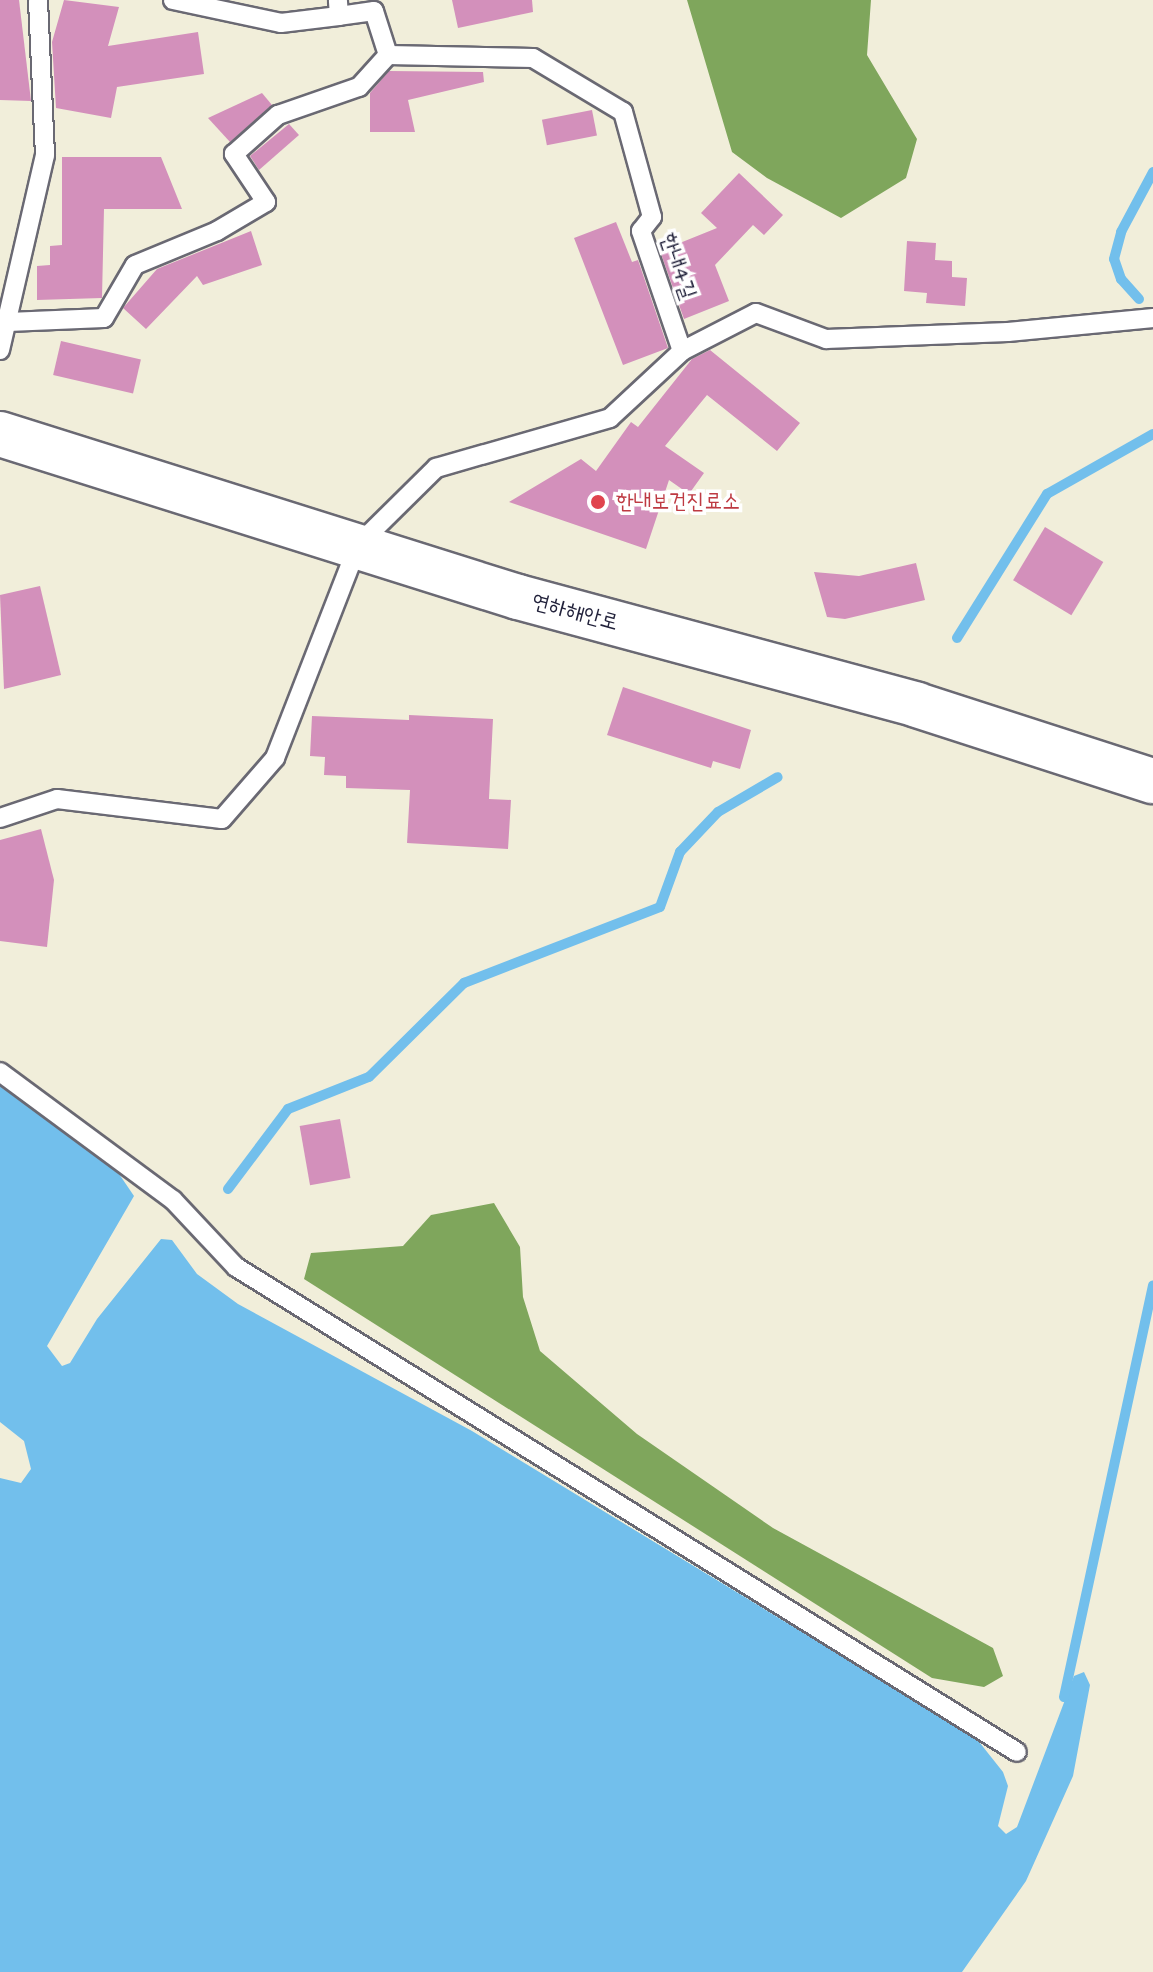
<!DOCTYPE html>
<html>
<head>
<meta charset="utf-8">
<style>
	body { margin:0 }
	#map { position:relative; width:1153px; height:1972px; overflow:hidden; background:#f1eeda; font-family:"Architects Daughter","Poor Story",sans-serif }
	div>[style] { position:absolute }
	.forest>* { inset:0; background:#7fa65c }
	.water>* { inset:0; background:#72bfec }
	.stream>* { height:10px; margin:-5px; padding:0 5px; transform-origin:5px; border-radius:5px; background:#72bfec }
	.building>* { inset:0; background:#d390bb; transform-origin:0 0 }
	.roads { filter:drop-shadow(2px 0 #6a6973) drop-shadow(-2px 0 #6a6973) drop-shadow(0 2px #6a6973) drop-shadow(0 -2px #6a6973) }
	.lane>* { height:18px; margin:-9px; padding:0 9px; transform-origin:9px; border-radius:9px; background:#fff }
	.secondary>* { height:44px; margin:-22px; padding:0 22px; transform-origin:22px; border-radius:22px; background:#fff }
	.dots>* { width:22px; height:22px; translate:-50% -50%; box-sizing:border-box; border:4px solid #fff; border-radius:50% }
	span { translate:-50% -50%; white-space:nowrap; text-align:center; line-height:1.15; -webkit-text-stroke:7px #fff; paint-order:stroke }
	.street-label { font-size:22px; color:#22223b }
	.health-label { font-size:22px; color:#be3a42 }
	.left { translate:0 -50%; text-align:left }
</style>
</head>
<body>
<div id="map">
	<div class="forest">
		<i style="clip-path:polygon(687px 0,871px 0,867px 55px,917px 139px,906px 178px,841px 218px,767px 178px,732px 152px)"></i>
		<i style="clip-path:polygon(494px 1203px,520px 1247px,523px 1297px,540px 1351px,637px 1434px,773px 1528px,993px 1648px,1003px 1676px,984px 1687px,932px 1678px,304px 1279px,311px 1253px,403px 1246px,431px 1215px)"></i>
	</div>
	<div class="water">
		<i style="clip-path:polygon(0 1086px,115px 1168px,134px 1196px,47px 1346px,62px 1366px,70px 1363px,97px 1319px,161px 1239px,172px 1240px,197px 1274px,238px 1304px,472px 1431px,976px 1738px,1003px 1772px,1008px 1786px,998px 1826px,1006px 1834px,1017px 1827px,1074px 1676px,1084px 1672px,1090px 1685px,1073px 1776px,1026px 1881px,962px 1972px,0 1972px,0 1478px,21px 1483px,31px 1469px,24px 1441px,0 1422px)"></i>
	</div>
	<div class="stream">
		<i style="left:1139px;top:299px;width:27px;rotate:-132deg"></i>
		<i style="left:1121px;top:279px;width:21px;rotate:-109deg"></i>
		<i style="left:1114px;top:259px;width:28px;rotate:-75deg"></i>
		<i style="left:1121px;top:232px;width:68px;rotate:-61.9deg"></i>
		<i style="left:957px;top:638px;width:170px;rotate:-58deg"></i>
		<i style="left:1047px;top:494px;width:122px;rotate:-29.5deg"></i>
		<i style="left:228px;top:1189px;width:100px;rotate:-53.1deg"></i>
		<i style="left:288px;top:1109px;width:87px;rotate:-21.6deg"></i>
		<i style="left:369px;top:1077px;width:134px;rotate:-44.7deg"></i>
		<i style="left:464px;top:983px;width:210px;rotate:-21.2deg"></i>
		<i style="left:660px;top:907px;width:59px;rotate:-70deg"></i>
		<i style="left:680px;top:852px;width:55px;rotate:-46.5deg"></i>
		<i style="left:718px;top:812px;width:69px;rotate:-30.3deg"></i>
		<i style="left:1064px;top:1697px;width:421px;rotate:-77.8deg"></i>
	</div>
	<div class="building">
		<i style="clip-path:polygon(0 0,19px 0,31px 101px,0 100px)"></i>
		<i style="clip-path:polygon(64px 0,119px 7px,108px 46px,198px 32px,204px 74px,117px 87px,111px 118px,56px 108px,52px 42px)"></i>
		<i style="clip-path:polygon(452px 0,532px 0,533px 12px,458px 28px)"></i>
		<i style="clip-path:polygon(389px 71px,483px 72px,484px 82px,408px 100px,415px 132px,370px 132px,370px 93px)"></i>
		<i style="clip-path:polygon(262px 93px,272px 105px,230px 142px,208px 118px)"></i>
		<i style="left:592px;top:110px;width:26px;height:51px;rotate:79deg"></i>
		<i style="clip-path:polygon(289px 124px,299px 135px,259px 170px,250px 156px)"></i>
		<i style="clip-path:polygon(62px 157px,161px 157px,182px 209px,104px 209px,102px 298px,37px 300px,37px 266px,50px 265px,50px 246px,62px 245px)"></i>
		<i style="clip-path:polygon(739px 173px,783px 215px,764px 235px,753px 225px,715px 265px,729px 301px,684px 319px,660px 251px,717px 228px,701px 213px)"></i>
		<i style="clip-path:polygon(616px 222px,632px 262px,638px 260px,668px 348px,623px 365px,574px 238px)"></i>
		<i style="clip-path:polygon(251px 231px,262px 265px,203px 285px,197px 276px,146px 329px,123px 308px,157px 269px)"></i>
		<i style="clip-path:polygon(907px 241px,936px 243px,935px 260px,952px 261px,952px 277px,967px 278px,965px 306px,926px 303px,927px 293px,904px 291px)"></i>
		<i style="left:61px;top:341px;width:82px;height:35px;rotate:13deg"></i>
		<i style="clip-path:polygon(710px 350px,800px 423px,777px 451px,707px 395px,665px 446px,704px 473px,689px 494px,669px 480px,646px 549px,509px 502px,581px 459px,596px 471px,631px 422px,638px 427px,692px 359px)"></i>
		<i style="left:1045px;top:527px;width:68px;height:62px;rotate:31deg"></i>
		<i style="clip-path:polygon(916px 563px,925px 600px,845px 619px,827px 617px,814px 572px,859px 576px)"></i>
		<i style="clip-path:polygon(40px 586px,61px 675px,4px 689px,0 595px)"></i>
		<i style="clip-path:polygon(623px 687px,751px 730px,740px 769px,713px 761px,711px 768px,607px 735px)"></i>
		<i style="clip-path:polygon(409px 715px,493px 719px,489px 799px,511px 800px,508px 849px,407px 843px,410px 790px,346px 788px,346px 776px,324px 775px,325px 757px,310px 756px,312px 716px,409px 720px)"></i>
		<i style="clip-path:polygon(41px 829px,54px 880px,47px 947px,0 941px,0 840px)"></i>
		<i style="left:340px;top:1119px;width:60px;height:41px;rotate:80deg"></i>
	</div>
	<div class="roads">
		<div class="lane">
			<i style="left:173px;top:0;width:110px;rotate:12deg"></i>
			<i style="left:281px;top:23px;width:58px;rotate:-6.9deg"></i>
			<i style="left:8px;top:322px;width:96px;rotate:-2.4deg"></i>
			<i style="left:104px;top:318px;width:61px;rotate:-59.7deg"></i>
			<i style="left:135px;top:265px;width:89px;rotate:-22.5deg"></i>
			<i style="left:217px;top:231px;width:57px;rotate:-30.6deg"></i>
			<i style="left:266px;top:202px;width:58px;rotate:-123.7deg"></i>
			<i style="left:234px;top:154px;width:59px;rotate:-41.6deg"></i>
			<i style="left:278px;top:115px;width:86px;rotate:-19.1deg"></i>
			<i style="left:359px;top:87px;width:43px;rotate:-47.8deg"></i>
			<i style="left:0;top:350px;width:200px;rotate:-77deg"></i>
			<i style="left:45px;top:155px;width:155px;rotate:-92.6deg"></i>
			<i style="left:682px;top:351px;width:83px;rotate:-27.2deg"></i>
			<i style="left:756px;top:313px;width:75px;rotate:20.4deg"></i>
			<i style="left:826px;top:339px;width:182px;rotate:-2.2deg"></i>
			<i style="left:1008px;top:332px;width:146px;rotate:-5.5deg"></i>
			<i style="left:0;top:818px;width:60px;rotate:-18.4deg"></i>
			<i style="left:57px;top:799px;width:166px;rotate:6.9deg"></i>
			<i style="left:222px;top:819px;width:81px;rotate:-49deg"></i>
			<i style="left:275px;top:758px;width:229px;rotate:-68.7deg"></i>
			<i style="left:358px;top:545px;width:110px;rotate:-44.6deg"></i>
			<i style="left:436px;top:468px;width:181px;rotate:-16deg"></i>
			<i style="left:610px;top:418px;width:98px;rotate:-42.9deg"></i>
			<i style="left:682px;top:351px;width:127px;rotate:-108.9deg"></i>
			<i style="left:641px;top:231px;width:18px;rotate:-52deg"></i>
			<i style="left:652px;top:217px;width:109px;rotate:-105.4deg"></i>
			<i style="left:623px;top:112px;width:105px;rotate:-149deg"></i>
			<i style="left:533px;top:58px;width:145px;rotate:-178.8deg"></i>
			<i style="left:388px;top:55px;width:46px;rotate:-107.7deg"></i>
			<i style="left:374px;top:11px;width:35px;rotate:172deg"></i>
			<i style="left:339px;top:16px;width:16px;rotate:-94deg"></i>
			<i style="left:0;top:1072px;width:215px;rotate:36.5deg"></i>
			<i style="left:173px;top:1200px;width:92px;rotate:46.8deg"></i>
			<i style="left:236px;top:1267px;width:919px;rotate:31.84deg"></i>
		</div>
		<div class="secondary">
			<i style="left:0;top:434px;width:543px;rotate:17.47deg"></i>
			<i style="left:518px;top:597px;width:413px;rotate:15.1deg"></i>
			<i style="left:917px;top:705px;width:248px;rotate:17.9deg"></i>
		</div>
	</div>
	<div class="dots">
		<i style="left:598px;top:502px;background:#e0444e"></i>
	</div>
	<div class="street-label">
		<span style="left:678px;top:266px;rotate:71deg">한내4길</span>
		<span style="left:575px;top:612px;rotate:15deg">연하해안로</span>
	</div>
	<div class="health-label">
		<span class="left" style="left:616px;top:502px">한내보건진료소</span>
	</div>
</div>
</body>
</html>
